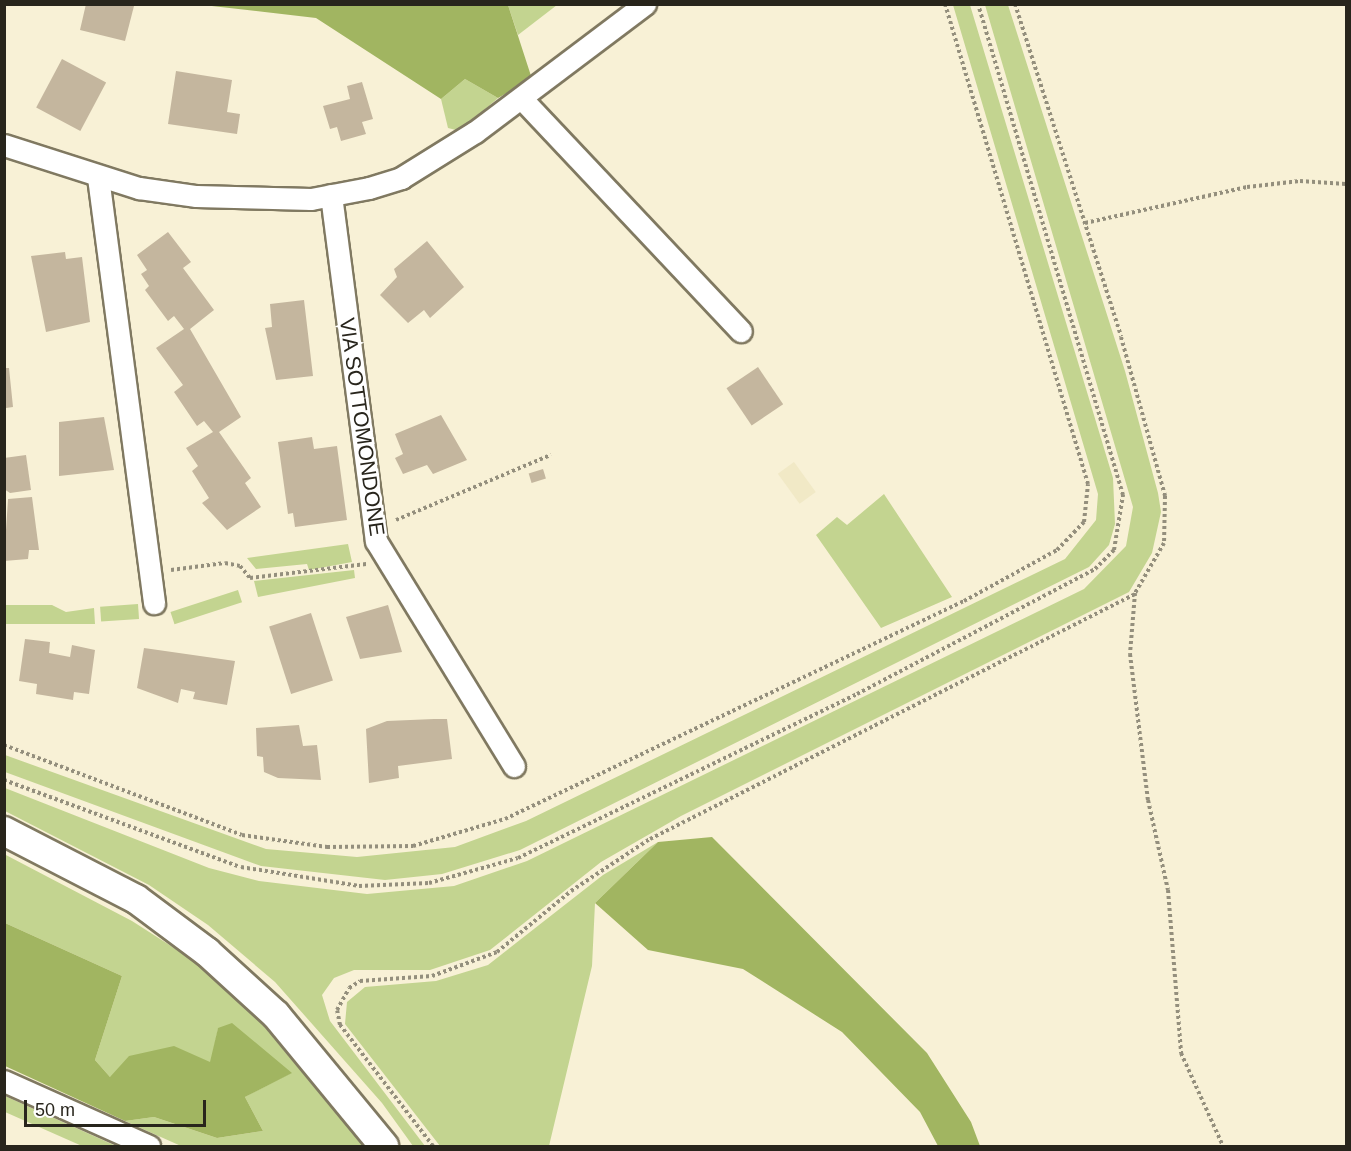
<!DOCTYPE html>
<html>
<head>
<meta charset="utf-8">
<style>
	body { margin:0 }
	#map { position:relative; width:1351px; height:1151px; overflow:hidden; background:#f8f1d6; font-family:Helvetica,sans-serif }
	div>[style] { position:absolute }
	.built>* { inset:0; background:#f1e9c6; transform-origin:0 0 }
	.green>* { inset:0; background:#c3d490; transform-origin:0 0 }
	.forest>* { inset:0; background:#a1b561 }
	.building>* { inset:0; background:#c4b69e; transform-origin:0 0 }
	.path>* { height:4px; margin-top:-2px; transform-origin:0; background:repeating-linear-gradient(90deg,#948f7d 0 3px,transparent 0 6px) }
	.roads { filter:drop-shadow(2px 0 #807961) drop-shadow(-2px 0 #807961) drop-shadow(0 2px #807961) drop-shadow(0 -2px #807961) }
	.minor>* { height:21px; margin:-10.5px; padding:0 10.5px; transform-origin:10.5px; border-radius:10.5px; background:#fff }
	.secondary>* { height:28px; margin:-14px; padding:0 14px; transform-origin:14px; border-radius:14px; background:#fff }
	span { translate:-50% -50%; white-space:nowrap; text-align:center; line-height:1.15; -webkit-text-stroke:5px #fff; paint-order:stroke }
	.street-label { font-size:21px; color:#28251c }
	.frame { position:absolute; inset:0; border:6px solid #28251c; pointer-events:none }
	.scale { position:absolute; left:24px; top:1100px; width:182px; height:27px; box-sizing:border-box; border:3px solid #28251c; border-top:0; padding-left:8px; font-size:18px; line-height:21px; white-space:nowrap; color:#28251c; -webkit-text-stroke:4px #fff; paint-order:stroke }
</style>
</head>
<body>
<div id="map">
	<div class="built">
		<i style="left:794px;top:462px;width:37px;height:20px;rotate:54deg"></i>
	</div>
	<div class="green">
		<i style="clip-path:polygon(508px 5px,557px 5px,518px 35px)"></i>
		<i style="clip-path:polygon(953px 5px,970px 5px,1113px 478px,1115px 524px,1109px 545px,1089px 567px,520px 850px,442px 874px,385px 880px,261px 866px,5px 772px,5px 755px,266px 849px,357px 857px,455px 847px,526px 821px,1065px 559px,1096px 520px,1098px 494px)"></i>
		<i style="clip-path:polygon(985px 5px,1008px 5px,1125px 371px,1158px 493px,1161px 512px,1152px 553px,1129px 592px,681px 816px,601px 862px,490px 950px,430px 970px,354px 970px,334px 978px,322px 995px,330px 1021px,425px 1146px,413px 1146px,382px 1103px,275px 982px,208px 925px,149px 885px,5px 811px,5px 788px,209px 868px,259px 881px,367px 894px,454px 886px,527px 861px,1084px 589px,1126px 546px,1133px 507px)"></i>
		<i style="clip-path:polygon(465px 79px,498px 98px,460px 131px,448px 128px,441px 99px)"></i>
		<i style="clip-path:polygon(884px 494px,952px 597px,881px 628px,816px 535px,837px 517px,847px 525px)"></i>
		<i style="clip-path:polygon(348px 544px,352px 562px,309px 570px,307px 564px,256px 569px,247px 558px)"></i>
		<i style="clip-path:polygon(354px 570px,355px 578px,258px 597px,254px 581px)"></i>
		<i style="left:238px;top:590px;width:13px;height:71px;rotate:72deg"></i>
		<i style="left:138px;top:604px;width:15px;height:38px;rotate:86deg"></i>
		<i style="clip-path:polygon(5px 605px,52px 605px,66px 612px,94px 608px,95px 624px,5px 624px)"></i>
		<i style="clip-path:polygon(658px 842px,595px 903px,592px 966px,549px 1146px,440px 1146px,345px 1024px,347px 1002px,365px 987px,436px 981px,488px 965px,603px 875px)"></i>
		<i style="clip-path:polygon(4px 854px,132px 921px,196px 962px,295px 1053px,371px 1146px,181px 1146px,125px 1121px,154px 1117px,217px 1138px,263px 1131px,245px 1097px,291px 1073px,218px 1029px,211px 1062px,110px 1077px,95px 1060px,122px 976px,5px 923px)"></i>
		<i style="clip-path:polygon(5px 1096px,116px 1146px,82px 1146px,5px 1112px)"></i>
	</div>
	<div class="forest">
		<i style="clip-path:polygon(203px 5px,508px 5px,532px 79px,498px 98px,465px 79px,441px 99px,316px 18px)"></i>
		<i style="clip-path:polygon(712px 837px,927px 1053px,971px 1122px,980px 1146px,938px 1146px,920px 1112px,842px 1032px,743px 969px,648px 950px,595px 903px,658px 842px)"></i>
		<i style="clip-path:polygon(5px 923px,122px 976px,95px 1060px,110px 1077px,129px 1056px,174px 1046px,210px 1062px,218px 1028px,232px 1023px,292px 1073px,245px 1097px,263px 1131px,217px 1138px,154px 1117px,125px 1121px,5px 1066px)"></i>
	</div>
	<div class="building">
		<i style="clip-path:polygon(86px 4px,134px 6px,125px 41px,80px 30px)"></i>
		<i style="left:62px;top:59px;width:50px;height:55px;rotate:28deg"></i>
		<i style="clip-path:polygon(176px 71px,232px 80px,227px 112px,240px 114px,237px 134px,168px 124px)"></i>
		<i style="clip-path:polygon(362px 82px,373px 119px,362px 122px,366px 134px,341px 141px,337px 127px,330px 129px,323px 106px,350px 99px,347px 86px)"></i>
		<i style="clip-path:polygon(168px 232px,191px 262px,183px 268px,214px 310px,190px 329px,241px 417px,219px 432px,251px 478px,245px 483px,261px 507px,227px 530px,202px 503px,209px 498px,192px 471px,198px 466px,186px 448px,213px 432px,204px 421px,197px 426px,174px 392px,183px 385px,156px 348px,184px 329px,174px 316px,168px 321px,145px 290px,149px 286px,141px 274px,147px 270px,137px 255px)"></i>
		<i style="clip-path:polygon(427px 241px,464px 287px,430px 318px,424px 310px,408px 323px,380px 295px,397px 277px,394px 269px)"></i>
		<i style="clip-path:polygon(65px 252px,66px 259px,82px 257px,90px 322px,46px 332px,31px 256px)"></i>
		<i style="clip-path:polygon(304px 300px,313px 376px,276px 380px,265px 328px,272px 327px,270px 304px)"></i>
		<i style="left:758px;top:367px;width:45px;height:38px;rotate:56deg"></i>
		<i style="clip-path:polygon(4px 368px,9px 368px,13px 407px,6px 408px,4px 415px)"></i>
		<i style="clip-path:polygon(441px 415px,467px 460px,433px 474px,427px 465px,403px 474px,395px 458px,403px 454px,395px 434px)"></i>
		<i style="clip-path:polygon(104px 417px,114px 470px,59px 476px,59px 422px)"></i>
		<i style="clip-path:polygon(312px 437px,314px 449px,337px 446px,347px 520px,295px 527px,293px 513px,288px 514px,278px 442px)"></i>
		<i style="clip-path:polygon(26px 455px,31px 490px,10px 493px,4px 489px,4px 458px)"></i>
		<i style="left:543px;top:469px;width:10px;height:15px;rotate:73deg"></i>
		<i style="clip-path:polygon(32px 497px,39px 550px,29px 550px,28px 559px,4px 561px,8px 499px)"></i>
		<i style="clip-path:polygon(388px 605px,402px 652px,360px 659px,346px 617px)"></i>
		<i style="left:311px;top:613px;width:71px;height:44px;rotate:72deg"></i>
		<i style="clip-path:polygon(25px 639px,50px 642px,49px 653px,70px 657px,72px 645px,95px 650px,89px 694px,74px 692px,73px 700px,36px 694px,37px 684px,19px 681px)"></i>
		<i style="clip-path:polygon(144px 648px,235px 661px,227px 705px,193px 699px,195px 692px,181px 689px,178px 703px,137px 688px)"></i>
		<i style="clip-path:polygon(434px 719px,447px 719px,452px 759px,398px 766px,399px 778px,369px 783px,366px 729px,387px 721px)"></i>
		<i style="clip-path:polygon(299px 725px,303px 746px,317px 745px,321px 780px,278px 778px,264px 772px,263px 757px,257px 756px,256px 728px)"></i>
	</div>
	<div class="path">
		<i style="left:1015px;top:4px;width:349px;rotate:72.3deg"></i>
		<i style="left:1121px;top:337px;width:165px;rotate:74.5deg"></i>
		<i style="left:1165px;top:496px;width:47px;rotate:91.2deg"></i>
		<i style="left:1164px;top:543px;width:58px;rotate:120.1deg"></i>
		<i style="left:1135px;top:593px;width:61px;rotate:94.7deg"></i>
		<i style="left:1130px;top:654px;width:147px;rotate:83deg"></i>
		<i style="left:1148px;top:800px;width:92px;rotate:77.5deg"></i>
		<i style="left:1168px;top:890px;width:164px;rotate:85.4deg"></i>
		<i style="left:1181px;top:1053px;width:102px;rotate:65.7deg"></i>
		<i style="left:1085px;top:223px;width:166px;rotate:-12.5deg"></i>
		<i style="left:1247px;top:187px;width:53px;rotate:-6.5deg"></i>
		<i style="left:1300px;top:181px;width:46px;rotate:3.7deg"></i>
		<i style="left:396px;top:520px;width:168px;rotate:-22.8deg"></i>
		<i style="left:171px;top:570px;width:54px;rotate:-7.4deg"></i>
		<i style="left:225px;top:563px;width:15px;rotate:11deg"></i>
		<i style="left:240px;top:566px;width:16px;rotate:50deg"></i>
		<i style="left:250px;top:578px;width:117px;rotate:-6.9deg"></i>
		<i style="left:4px;top:745px;width:254px;rotate:20.7deg"></i>
		<i style="left:242px;top:835px;width:86px;rotate:8deg"></i>
		<i style="left:327px;top:847px;width:86px;rotate:-0.7deg"></i>
		<i style="left:413px;top:846px;width:96px;rotate:-16.4deg"></i>
		<i style="left:505px;top:819px;width:508px;rotate:-25.41deg"></i>
		<i style="left:964px;top:601px;width:106px;rotate:-28.7deg"></i>
		<i style="left:1057px;top:550px;width:39px;rotate:-46deg"></i>
		<i style="left:1084px;top:522px;width:38px;rotate:-84deg"></i>
		<i style="left:1088px;top:484px;width:501px;rotate:-106.59deg"></i>
		<i style="left:4px;top:780px;width:252px;rotate:20.2deg"></i>
		<i style="left:241px;top:867px;width:120px;rotate:9.1deg"></i>
		<i style="left:359px;top:886px;width:70px;rotate:-2.5deg"></i>
		<i style="left:429px;top:883px;width:92px;rotate:-15.7deg"></i>
		<i style="left:518px;top:858px;width:377px;rotate:-25.8deg"></i>
		<i style="left:857px;top:694px;width:269px;rotate:-27.7deg"></i>
		<i style="left:1095px;top:569px;width:27px;rotate:-45deg"></i>
		<i style="left:1114px;top:550px;width:56px;rotate:-80.7deg"></i>
		<i style="left:1123px;top:495px;width:512px;rotate:-106.45deg"></i>
		<i style="left:433px;top:1146px;width:153px;rotate:-127.5deg"></i>
		<i style="left:340px;top:1025px;width:15px;rotate:-101deg"></i>
		<i style="left:337px;top:1010px;width:25px;rotate:-61deg"></i>
		<i style="left:349px;top:988px;width:13px;rotate:-32deg"></i>
		<i style="left:360px;top:981px;width:72px;rotate:-4deg"></i>
		<i style="left:432px;top:976px;width:69px;rotate:-20.3deg"></i>
		<i style="left:497px;top:952px;width:96px;rotate:-39.5deg"></i>
		<i style="left:571px;top:891px;width:95px;rotate:-33.4deg"></i>
		<i style="left:650px;top:839px;width:543px;rotate:-26.8deg"></i>
	</div>
	<div class="roads">
		<div class="minor">
			<i style="left:522px;top:99px;width:319px;rotate:46.7deg"></i>
			<i style="left:4px;top:145px;width:142px;rotate:17.7deg"></i>
			<i style="left:139px;top:188px;width:58px;rotate:8deg"></i>
			<i style="left:196px;top:196px;width:115px;rotate:1.5deg"></i>
			<i style="left:311px;top:199px;width:59px;rotate:-10.7deg"></i>
			<i style="left:369px;top:188px;width:34px;rotate:-17deg"></i>
			<i style="left:401px;top:178px;width:87px;rotate:-31.9deg"></i>
			<i style="left:475px;top:132px;width:213px;rotate:-37deg"></i>
			<i style="left:98px;top:177px;width:430px;rotate:82.5deg"></i>
			<i style="left:331px;top:195px;width:349px;rotate:82.6deg"></i>
			<i style="left:376px;top:541px;width:264px;rotate:58.5deg"></i>
			<i style="left:4px;top:1081px;width:159px;rotate:24.1deg"></i>
		</div>
		<div class="secondary">
			<i style="left:4px;top:831px;width:148px;rotate:27.3deg"></i>
			<i style="left:136px;top:899px;width:89px;rotate:36.7deg"></i>
			<i style="left:207px;top:952px;width:93px;rotate:42.4deg"></i>
			<i style="left:276px;top:1015px;width:170px;rotate:50.5deg"></i>
		</div>
	</div>
	<div class="street-label">
		<span style="left:362px;top:427px;rotate:82deg">VIA SOTTOMONDONE</span>
	</div>
	<div class="frame"></div>
	<div class="scale">50 m</div>
</div>
</body>
</html>
